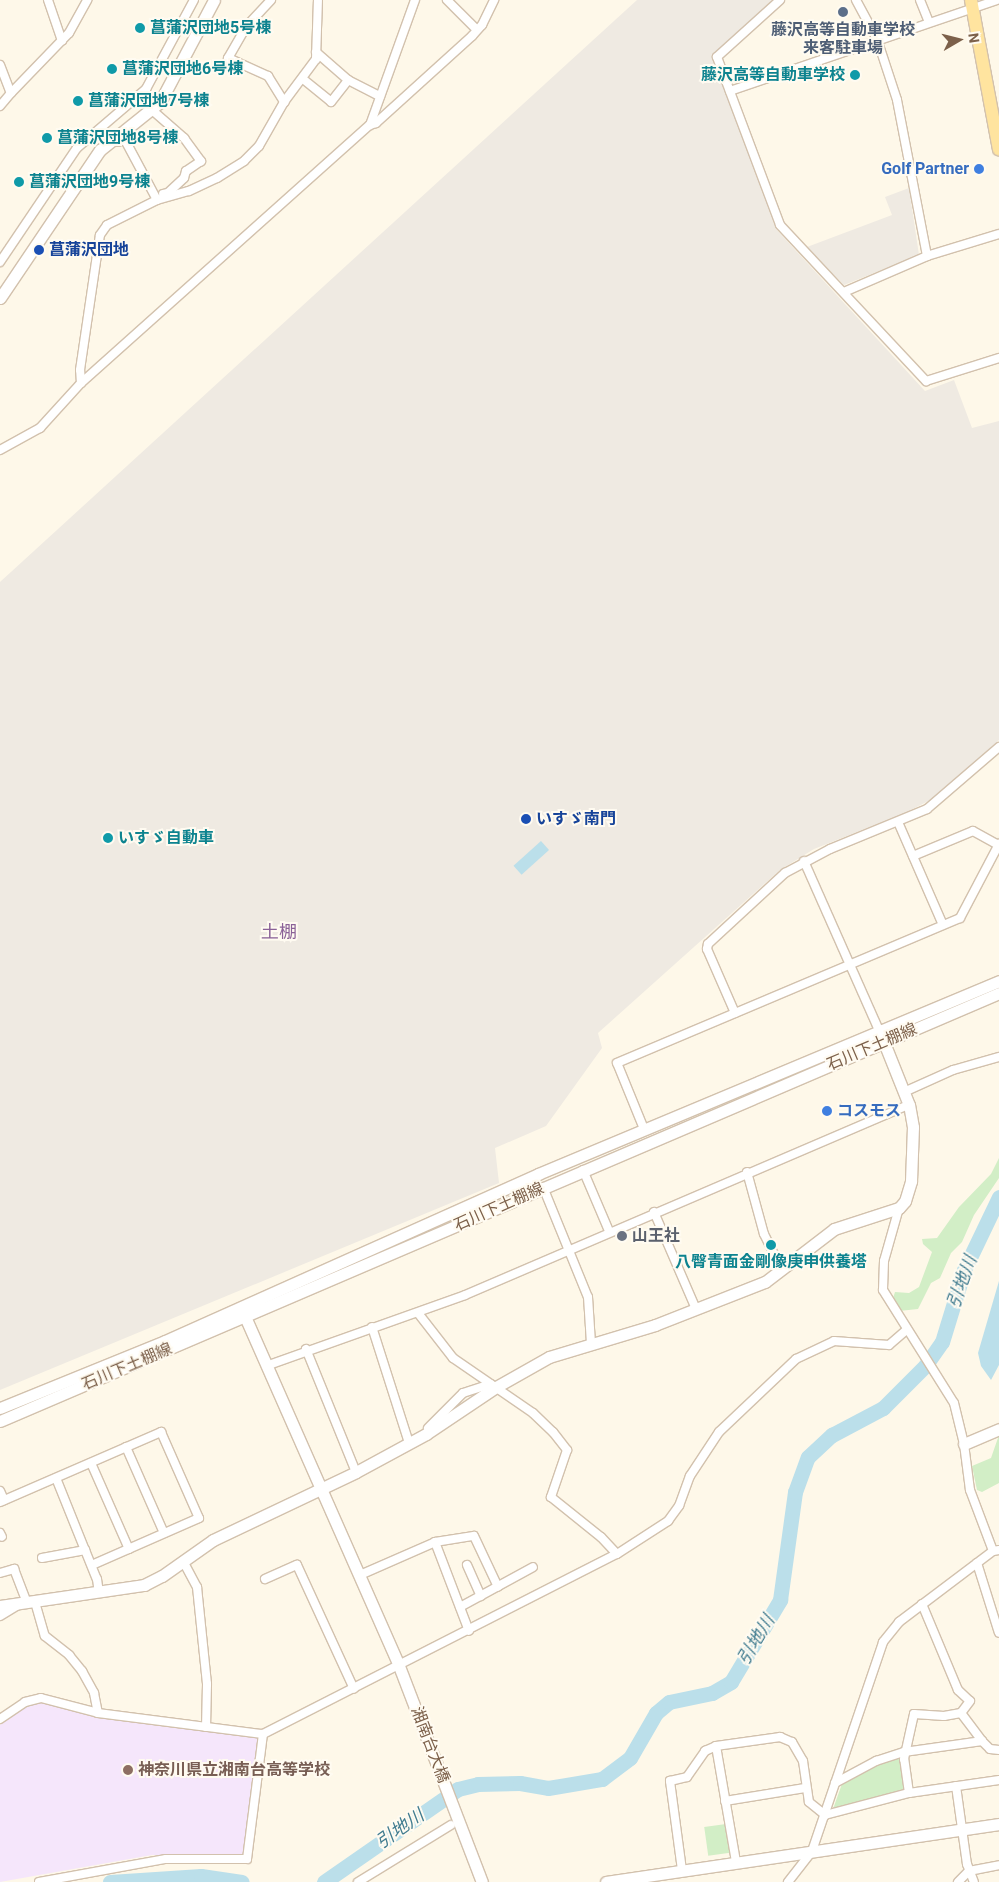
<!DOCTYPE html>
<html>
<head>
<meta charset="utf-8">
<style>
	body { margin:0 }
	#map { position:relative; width:999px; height:1882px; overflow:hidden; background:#fef8e9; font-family:Roboto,"Noto Sans JP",sans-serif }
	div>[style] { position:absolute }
	.industrial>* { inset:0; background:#efeae2 }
	.education>* { inset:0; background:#f5e6fb }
	.green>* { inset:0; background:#d2eec6; transform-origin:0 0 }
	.water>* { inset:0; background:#bbdfea; transform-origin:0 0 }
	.river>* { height:15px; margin:-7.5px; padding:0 7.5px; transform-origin:7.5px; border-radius:7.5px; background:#bbdfea }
	.roads { filter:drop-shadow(1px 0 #d2c1ad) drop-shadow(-1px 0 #d2c1ad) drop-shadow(0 1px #d2c1ad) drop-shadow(0 -1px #d2c1ad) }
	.street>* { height:8px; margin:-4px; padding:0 4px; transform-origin:4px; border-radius:4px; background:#fff }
	.secondary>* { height:11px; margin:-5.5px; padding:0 5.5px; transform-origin:5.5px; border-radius:5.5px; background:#fff }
	.primary>* { height:12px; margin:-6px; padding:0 6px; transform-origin:6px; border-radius:6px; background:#ffe49f }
	.dots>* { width:14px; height:14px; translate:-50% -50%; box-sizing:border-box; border:2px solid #fffbf1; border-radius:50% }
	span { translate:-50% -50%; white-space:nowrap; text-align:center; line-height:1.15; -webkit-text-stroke:4px #fffbf1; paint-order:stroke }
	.culture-label { font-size:16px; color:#0d838f; font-weight:700 }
	.left { translate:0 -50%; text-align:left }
	.right { translate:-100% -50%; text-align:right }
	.service-label { font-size:16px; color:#4e5e75; font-weight:700 }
	.shop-label { font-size:16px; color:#366cbe; font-weight:700 }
	.transit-label { font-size:16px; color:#164399; font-weight:700 }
	.street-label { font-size:16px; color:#7c604a }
	.worship-label { font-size:16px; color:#5b616d; font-weight:700 }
	.education-label { font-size:16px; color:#785e54; font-weight:700 }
	.neighbourhood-label { font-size:18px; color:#8b6298 }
	.water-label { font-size:18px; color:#417c90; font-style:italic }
	.north { position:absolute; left:934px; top:15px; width:50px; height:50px; -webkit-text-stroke:4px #fffbf1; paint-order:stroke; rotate:82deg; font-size:14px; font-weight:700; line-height:20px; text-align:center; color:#7c604a }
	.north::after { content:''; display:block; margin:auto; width:18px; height:22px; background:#7c604a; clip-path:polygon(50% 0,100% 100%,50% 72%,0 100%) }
</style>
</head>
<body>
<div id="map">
	<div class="industrial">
		<i style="clip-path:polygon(637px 0,775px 0,712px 57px,776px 229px,925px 391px,954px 380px,972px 428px,999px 421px,999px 740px,936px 797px,905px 813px,814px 849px,780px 870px,598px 1033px,602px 1048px,546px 1126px,495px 1148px,499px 1183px,0 1390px,0 582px)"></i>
		<i style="clip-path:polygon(909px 188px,919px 255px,844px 285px,807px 247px,892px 215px,885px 197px)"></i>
	</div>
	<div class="education">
		<i style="clip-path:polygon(41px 1699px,259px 1736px,246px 1855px,152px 1855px,0 1882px,0 1725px,25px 1706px)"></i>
	</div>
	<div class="green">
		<i style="clip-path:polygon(999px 1158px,999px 1178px,974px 1215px,962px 1242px,951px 1253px,940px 1278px,931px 1283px,918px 1309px,899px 1311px,893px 1298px,895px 1292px,909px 1293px,919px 1287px,932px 1252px,923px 1244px,922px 1239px,937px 1238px,959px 1207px,991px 1174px)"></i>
		<i style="clip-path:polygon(999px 1435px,999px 1483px,982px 1492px,977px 1490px,972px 1466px,991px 1458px)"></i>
		<i style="clip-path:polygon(901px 1756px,905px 1789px,833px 1809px,843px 1781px,865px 1768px)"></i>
		<i style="left:726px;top:1824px;width:29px;height:22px;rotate:82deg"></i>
	</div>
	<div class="water">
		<i style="left:541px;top:841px;width:12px;height:37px;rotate:48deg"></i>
		<i style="clip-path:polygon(999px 1281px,999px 1365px,991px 1380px,981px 1366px,978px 1353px)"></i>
	</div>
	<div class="river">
		<i style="left:110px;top:1882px;width:91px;rotate:-3.8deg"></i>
		<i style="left:201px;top:1876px;width:41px;rotate:8.3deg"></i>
		<i style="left:324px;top:1882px;width:163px;rotate:-34.8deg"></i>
		<i style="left:458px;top:1789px;width:21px;rotate:-14deg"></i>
		<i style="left:478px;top:1784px;width:42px;rotate:-1.4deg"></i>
		<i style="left:520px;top:1783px;width:28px;rotate:10deg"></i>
		<i style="left:548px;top:1788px;width:55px;rotate:-9.5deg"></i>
		<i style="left:602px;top:1779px;width:35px;rotate:-37deg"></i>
		<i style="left:630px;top:1758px;width:52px;rotate:-60deg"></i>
		<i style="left:656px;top:1713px;width:17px;rotate:-40deg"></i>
		<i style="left:669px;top:1702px;width:44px;rotate:-11.8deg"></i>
		<i style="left:712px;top:1693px;width:22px;rotate:-30deg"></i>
		<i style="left:731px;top:1682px;width:96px;rotate:-59.1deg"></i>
		<i style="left:780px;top:1600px;width:109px;rotate:-82.1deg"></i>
		<i style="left:795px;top:1492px;width:37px;rotate:-70deg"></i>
		<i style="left:808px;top:1457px;width:33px;rotate:-43deg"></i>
		<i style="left:832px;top:1435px;width:58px;rotate:-27.9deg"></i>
		<i style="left:883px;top:1408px;width:59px;rotate:-45deg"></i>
		<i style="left:925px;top:1366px;width:29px;rotate:-55deg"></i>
		<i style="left:942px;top:1342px;width:75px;rotate:-73deg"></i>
		<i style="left:964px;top:1270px;width:81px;rotate:-64.4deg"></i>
	</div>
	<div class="roads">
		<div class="street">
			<i style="left:48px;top:0;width:43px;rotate:71.1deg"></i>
			<i style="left:271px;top:0;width:37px;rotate:133deg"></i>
			<i style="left:246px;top:27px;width:36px;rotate:120deg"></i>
			<i style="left:228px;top:58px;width:44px;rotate:24.2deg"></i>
			<i style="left:268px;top:76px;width:31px;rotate:58deg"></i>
			<i style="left:447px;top:0;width:42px;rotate:45deg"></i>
			<i style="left:780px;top:0;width:85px;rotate:137.9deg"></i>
			<i style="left:717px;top:57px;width:179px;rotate:69.4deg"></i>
			<i style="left:780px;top:225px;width:214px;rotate:46.9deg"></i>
			<i style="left:926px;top:381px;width:77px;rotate:-17.5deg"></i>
			<i style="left:856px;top:0;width:44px;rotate:61.7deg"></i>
			<i style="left:877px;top:39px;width:64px;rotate:71.8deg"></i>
			<i style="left:897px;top:100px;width:159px;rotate:79.1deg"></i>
			<i style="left:920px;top:0;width:24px;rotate:68deg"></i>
			<i style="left:316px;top:52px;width:43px;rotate:41.2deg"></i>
			<i style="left:348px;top:80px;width:36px;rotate:27deg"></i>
			<i style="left:0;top:65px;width:30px;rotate:69deg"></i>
			<i style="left:11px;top:93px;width:83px;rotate:-46deg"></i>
			<i style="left:69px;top:33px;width:38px;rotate:-61deg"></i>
			<i style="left:303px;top:79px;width:36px;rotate:39deg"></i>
			<i style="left:331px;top:102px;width:28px;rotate:-52deg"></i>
			<i style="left:730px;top:91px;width:282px;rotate:-18.8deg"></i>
			<i style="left:0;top:106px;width:17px;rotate:-50deg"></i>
			<i style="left:152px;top:110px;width:43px;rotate:41.2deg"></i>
			<i style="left:184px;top:138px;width:29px;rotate:54deg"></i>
			<i style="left:201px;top:161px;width:18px;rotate:146deg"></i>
			<i style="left:186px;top:171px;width:7px;rotate:106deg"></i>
			<i style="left:184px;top:178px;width:22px;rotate:137deg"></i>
			<i style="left:168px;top:193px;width:5px;rotate:169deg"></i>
			<i style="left:370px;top:125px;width:6px;rotate:-18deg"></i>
			<i style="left:376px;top:123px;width:130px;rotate:-42.2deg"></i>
			<i style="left:472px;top:36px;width:15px;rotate:-48deg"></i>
			<i style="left:482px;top:25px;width:28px;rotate:-64deg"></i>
			<i style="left:114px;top:139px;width:4px;rotate:45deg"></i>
			<i style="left:117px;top:142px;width:8px;rotate:-14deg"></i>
			<i style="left:125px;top:140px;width:68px;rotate:61.9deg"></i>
			<i style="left:0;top:262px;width:138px;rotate:-56deg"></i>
			<i style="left:77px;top:148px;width:91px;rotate:-40.5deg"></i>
			<i style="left:146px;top:89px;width:101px;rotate:-61.7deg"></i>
			<i style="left:844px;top:292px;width:90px;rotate:-23.4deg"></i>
			<i style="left:927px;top:256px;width:75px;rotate:-17deg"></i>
			<i style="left:81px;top:383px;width:13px;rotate:-94deg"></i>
			<i style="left:80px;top:370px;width:136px;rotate:-81.6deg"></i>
			<i style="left:100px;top:235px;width:12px;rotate:-55deg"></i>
			<i style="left:107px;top:225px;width:56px;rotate:-26.6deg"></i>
			<i style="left:157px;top:200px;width:33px;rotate:-16deg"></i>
			<i style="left:189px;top:191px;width:31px;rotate:-25deg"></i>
			<i style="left:217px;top:178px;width:32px;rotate:-32deg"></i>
			<i style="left:244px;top:161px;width:21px;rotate:-45deg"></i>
			<i style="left:259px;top:146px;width:51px;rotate:-60.4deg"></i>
			<i style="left:284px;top:102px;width:54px;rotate:-53.3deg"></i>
			<i style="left:316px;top:59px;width:59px;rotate:-88.1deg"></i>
			<i style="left:0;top:450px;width:46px;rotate:-28.8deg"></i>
			<i style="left:40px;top:428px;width:61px;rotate:-47.7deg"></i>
			<i style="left:81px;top:383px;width:387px;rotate:-41.8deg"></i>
			<i style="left:370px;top:125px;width:133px;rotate:-70.2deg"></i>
			<i style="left:898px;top:822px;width:112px;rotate:66.4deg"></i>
			<i style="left:913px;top:856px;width:65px;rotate:-22.6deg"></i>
			<i style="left:973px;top:831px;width:29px;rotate:29deg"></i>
			<i style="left:804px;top:861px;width:185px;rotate:66.1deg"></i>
			<i style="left:735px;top:1013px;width:70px;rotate:-113.6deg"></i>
			<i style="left:707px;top:949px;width:5px;rotate:-79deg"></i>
			<i style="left:708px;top:944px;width:105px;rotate:-42.7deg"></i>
			<i style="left:785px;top:873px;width:51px;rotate:-28.1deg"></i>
			<i style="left:830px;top:849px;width:105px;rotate:-22.4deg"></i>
			<i style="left:927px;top:809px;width:95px;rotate:-40.7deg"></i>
			<i style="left:904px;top:1092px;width:54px;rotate:-24.2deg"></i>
			<i style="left:953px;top:1070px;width:48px;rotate:-15.8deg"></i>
			<i style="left:644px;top:1129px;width:71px;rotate:-112.2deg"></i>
			<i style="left:617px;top:1063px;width:372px;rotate:-22.9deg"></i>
			<i style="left:960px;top:918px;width:84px;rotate:-62.2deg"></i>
			<i style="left:583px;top:1170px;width:66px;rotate:66.9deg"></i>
			<i style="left:747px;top:1172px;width:64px;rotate:74.7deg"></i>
			<i style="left:764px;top:1234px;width:40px;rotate:63.4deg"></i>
			<i style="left:543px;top:1187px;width:119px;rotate:67.8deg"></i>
			<i style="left:588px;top:1297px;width:46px;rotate:86.3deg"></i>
			<i style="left:899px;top:1208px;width:55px;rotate:105.8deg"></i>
			<i style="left:884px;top:1261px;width:29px;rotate:92deg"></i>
			<i style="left:883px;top:1290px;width:133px;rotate:57.9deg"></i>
			<i style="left:954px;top:1403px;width:42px;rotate:76.3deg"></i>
			<i style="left:964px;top:1444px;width:46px;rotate:82.6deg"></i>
			<i style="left:970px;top:1490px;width:65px;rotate:69.3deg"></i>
			<i style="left:654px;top:1212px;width:106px;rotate:66.6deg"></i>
			<i style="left:418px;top:1313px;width:57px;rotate:52.1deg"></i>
			<i style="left:453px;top:1358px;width:97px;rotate:34.5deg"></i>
			<i style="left:533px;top:1413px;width:28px;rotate:44deg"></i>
			<i style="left:553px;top:1432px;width:23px;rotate:52deg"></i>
			<i style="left:567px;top:1450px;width:50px;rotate:108.8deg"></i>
			<i style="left:551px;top:1497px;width:64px;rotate:38.7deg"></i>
			<i style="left:601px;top:1537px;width:23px;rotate:47deg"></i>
			<i style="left:372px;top:1327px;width:122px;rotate:72.3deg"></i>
			<i style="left:306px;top:1349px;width:133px;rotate:67.9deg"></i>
			<i style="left:266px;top:1366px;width:211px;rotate:-19.6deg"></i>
			<i style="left:465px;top:1295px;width:483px;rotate:-23.2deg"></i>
			<i style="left:428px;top:1428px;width:49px;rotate:-45deg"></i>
			<i style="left:463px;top:1393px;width:29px;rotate:-18deg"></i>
			<i style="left:126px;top:1447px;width:94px;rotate:66.2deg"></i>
			<i style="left:91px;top:1463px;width:94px;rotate:66.2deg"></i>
			<i style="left:56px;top:1478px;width:78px;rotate:68.1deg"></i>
			<i style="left:0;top:1491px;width:10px;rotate:66deg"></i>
			<i style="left:0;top:1502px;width:176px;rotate:-23.5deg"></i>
			<i style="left:161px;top:1432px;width:94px;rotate:66.2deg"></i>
			<i style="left:199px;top:1518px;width:117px;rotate:156.3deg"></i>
			<i style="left:0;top:1533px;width:4px;rotate:63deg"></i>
			<i style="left:435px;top:1542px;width:39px;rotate:-9deg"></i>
			<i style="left:474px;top:1536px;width:56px;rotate:64.8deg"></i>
			<i style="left:42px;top:1558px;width:44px;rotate:-10.5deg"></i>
			<i style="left:85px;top:1550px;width:31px;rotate:68deg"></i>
			<i style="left:97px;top:1579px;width:14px;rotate:82deg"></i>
			<i style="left:183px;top:1561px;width:30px;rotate:62deg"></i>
			<i style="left:197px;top:1587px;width:98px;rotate:84.1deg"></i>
			<i style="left:207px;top:1684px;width:43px;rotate:91.3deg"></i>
			<i style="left:977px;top:1563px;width:73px;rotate:72.6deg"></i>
			<i style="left:467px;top:1565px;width:34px;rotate:66deg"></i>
			<i style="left:0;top:1573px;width:15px;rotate:-16deg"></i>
			<i style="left:14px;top:1569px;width:36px;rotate:69deg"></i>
			<i style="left:360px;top:1575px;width:82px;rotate:-23.7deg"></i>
			<i style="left:435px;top:1542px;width:95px;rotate:69.1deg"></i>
			<i style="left:265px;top:1579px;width:35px;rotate:-24deg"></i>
			<i style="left:297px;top:1565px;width:136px;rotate:65.3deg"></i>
			<i style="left:35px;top:1602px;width:35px;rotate:74deg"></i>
			<i style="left:45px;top:1636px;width:31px;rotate:38deg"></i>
			<i style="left:69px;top:1655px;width:21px;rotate:51deg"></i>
			<i style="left:82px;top:1671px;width:25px;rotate:61deg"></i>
			<i style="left:94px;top:1693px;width:20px;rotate:79deg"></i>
			<i style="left:922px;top:1604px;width:93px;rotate:67.3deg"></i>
			<i style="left:958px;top:1690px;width:16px;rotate:43deg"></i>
			<i style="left:970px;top:1701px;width:15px;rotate:127deg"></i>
			<i style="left:460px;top:1607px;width:83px;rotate:-28.7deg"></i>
			<i style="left:0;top:1616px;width:23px;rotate:-31deg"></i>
			<i style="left:0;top:1719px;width:30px;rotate:-34deg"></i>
			<i style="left:25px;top:1702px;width:16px;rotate:-14deg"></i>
			<i style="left:41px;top:1698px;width:59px;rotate:14.7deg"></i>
			<i style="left:98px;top:1713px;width:166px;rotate:7.3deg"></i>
			<i style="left:263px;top:1734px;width:397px;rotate:-27deg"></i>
			<i style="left:617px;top:1554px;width:61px;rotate:-32.9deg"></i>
			<i style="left:668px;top:1521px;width:19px;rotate:-54deg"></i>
			<i style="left:679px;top:1506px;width:32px;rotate:-70deg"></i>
			<i style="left:690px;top:1476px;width:53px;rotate:-56.6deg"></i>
			<i style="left:719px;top:1432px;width:106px;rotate:-43.5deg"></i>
			<i style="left:796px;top:1359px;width:42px;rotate:-25.3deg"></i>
			<i style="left:834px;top:1341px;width:55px;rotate:4.2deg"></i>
			<i style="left:889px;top:1345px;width:23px;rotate:-41deg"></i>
			<i style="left:716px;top:1746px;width:118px;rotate:80.2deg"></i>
			<i style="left:835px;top:1783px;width:47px;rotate:-28.2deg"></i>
			<i style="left:876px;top:1761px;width:29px;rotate:-18deg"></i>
			<i style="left:904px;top:1752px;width:79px;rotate:-8deg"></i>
			<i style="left:956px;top:1786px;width:79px;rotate:82deg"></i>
			<i style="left:967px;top:1864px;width:19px;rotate:69deg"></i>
			<i style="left:909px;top:1793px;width:34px;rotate:-98deg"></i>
			<i style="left:904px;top:1759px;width:46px;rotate:-77.5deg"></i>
			<i style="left:914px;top:1714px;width:30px;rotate:4deg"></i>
			<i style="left:944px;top:1716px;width:17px;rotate:-10deg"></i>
			<i style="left:961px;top:1713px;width:35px;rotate:53deg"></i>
			<i style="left:982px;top:1741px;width:11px;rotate:45deg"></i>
			<i style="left:990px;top:1749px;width:9px;rotate:6deg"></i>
			<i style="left:725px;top:1801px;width:81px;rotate:-9.2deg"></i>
			<i style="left:682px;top:1870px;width:90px;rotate:-97.7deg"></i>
			<i style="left:670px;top:1781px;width:17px;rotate:-13deg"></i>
			<i style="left:687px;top:1777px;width:32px;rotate:-55deg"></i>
			<i style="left:705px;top:1751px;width:12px;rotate:-24deg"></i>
			<i style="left:716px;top:1746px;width:65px;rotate:-8deg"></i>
			<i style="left:780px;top:1737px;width:13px;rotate:23deg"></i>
			<i style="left:792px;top:1742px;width:22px;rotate:60deg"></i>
			<i style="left:803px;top:1761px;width:41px;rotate:81.7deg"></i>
			<i style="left:809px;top:1802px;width:21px;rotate:39deg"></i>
			<i style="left:825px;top:1815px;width:87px;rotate:-14.7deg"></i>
			<i style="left:909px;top:1793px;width:91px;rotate:-8.2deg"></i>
			<i style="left:39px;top:1882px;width:129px;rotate:-10.3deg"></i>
			<i style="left:166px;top:1859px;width:81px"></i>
			<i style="left:247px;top:1859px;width:126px;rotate:-82.7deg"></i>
			<i style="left:358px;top:1882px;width:109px;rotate:-31.5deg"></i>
			<i style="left:788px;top:1882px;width:39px;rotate:-52deg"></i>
			<i style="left:812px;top:1851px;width:221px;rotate:-71.2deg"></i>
			<i style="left:883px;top:1642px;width:26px;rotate:-51deg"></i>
			<i style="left:899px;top:1622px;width:118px;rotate:-37.1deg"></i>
			<i style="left:993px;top:1551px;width:6px;rotate:-9deg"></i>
			<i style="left:958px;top:1882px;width:16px;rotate:-45deg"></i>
			<i style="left:969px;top:1871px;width:31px;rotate:-11deg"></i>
		</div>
		<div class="secondary">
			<i style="left:0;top:298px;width:179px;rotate:-56deg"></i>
			<i style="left:100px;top:150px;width:77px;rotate:-38.7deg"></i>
			<i style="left:160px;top:102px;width:115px;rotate:-62.1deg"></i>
			<i style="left:243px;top:1312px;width:387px;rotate:66.2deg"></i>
			<i style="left:399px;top:1666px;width:231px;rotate:69deg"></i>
			<i style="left:0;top:1408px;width:178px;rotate:-22.1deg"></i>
			<i style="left:165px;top:1341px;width:409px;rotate:-24.1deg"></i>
			<i style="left:538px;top:1174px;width:500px;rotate:-22.7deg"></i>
			<i style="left:0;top:1421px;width:1087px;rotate:-23.19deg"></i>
			<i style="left:964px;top:1444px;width:38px;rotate:-23deg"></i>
			<i style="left:0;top:1606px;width:146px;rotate:-8.3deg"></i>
			<i style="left:144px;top:1585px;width:20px;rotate:-27deg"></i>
			<i style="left:162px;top:1576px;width:62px;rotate:-35.2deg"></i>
			<i style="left:213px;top:1540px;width:158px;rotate:-25.4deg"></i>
			<i style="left:356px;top:1472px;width:80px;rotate:-28.5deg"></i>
			<i style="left:426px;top:1434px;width:84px;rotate:-33.9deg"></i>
			<i style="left:496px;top:1387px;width:61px;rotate:-29.5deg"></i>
			<i style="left:549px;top:1357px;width:111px;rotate:-16.8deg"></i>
			<i style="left:655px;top:1325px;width:118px;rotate:-21.4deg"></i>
			<i style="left:765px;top:1282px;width:87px;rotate:-37.5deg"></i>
			<i style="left:834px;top:1229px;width:68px;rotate:-17.9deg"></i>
			<i style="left:899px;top:1208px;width:9px;rotate:-49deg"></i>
			<i style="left:905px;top:1201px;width:21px;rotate:-73deg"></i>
			<i style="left:911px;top:1181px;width:54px;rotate:-87.9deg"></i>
			<i style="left:913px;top:1127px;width:22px;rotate:-100deg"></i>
			<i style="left:909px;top:1105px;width:81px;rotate:-111.8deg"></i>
			<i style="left:606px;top:1882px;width:397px;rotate:-8.4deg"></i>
		</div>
		<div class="primary">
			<i style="left:971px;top:0;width:152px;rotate:79.4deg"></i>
		</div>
	</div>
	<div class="dots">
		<i style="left:843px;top:12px;background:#5c6f8a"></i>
		<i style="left:140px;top:28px;background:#0f9aa8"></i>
		<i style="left:112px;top:69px;background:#0f9aa8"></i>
		<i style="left:855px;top:75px;background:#0f9aa8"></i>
		<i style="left:78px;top:101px;background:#0f9aa8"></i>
		<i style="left:47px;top:138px;background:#0f9aa8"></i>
		<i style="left:979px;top:169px;background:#3f7fe0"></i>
		<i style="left:19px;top:182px;background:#0f9aa8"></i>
		<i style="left:39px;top:250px;background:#1a4fb4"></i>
		<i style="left:526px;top:819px;background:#1a4fb4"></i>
		<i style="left:108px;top:838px;background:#0f9aa8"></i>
		<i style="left:827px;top:1111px;background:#3f7fe0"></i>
		<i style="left:622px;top:1236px;background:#6b7280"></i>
		<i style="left:771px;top:1245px;background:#0f9aa8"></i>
		<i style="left:128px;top:1770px;background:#8d6e63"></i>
	</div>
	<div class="culture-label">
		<span class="left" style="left:150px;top:28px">菖蒲沢団地5号棟</span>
		<span class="left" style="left:122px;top:69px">菖蒲沢団地6号棟</span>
		<span class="right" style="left:845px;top:75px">藤沢高等自動車学校</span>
		<span class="left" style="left:88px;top:101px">菖蒲沢団地7号棟</span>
		<span class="left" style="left:57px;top:138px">菖蒲沢団地8号棟</span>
		<span class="left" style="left:29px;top:182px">菖蒲沢団地9号棟</span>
		<span class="left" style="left:118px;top:838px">いすゞ自動車</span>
		<span style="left:771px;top:1262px">八臀青面金剛像庚申供養塔</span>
	</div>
	<div class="service-label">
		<span style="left:843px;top:39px">藤沢高等自動車学校<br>来客駐車場</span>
	</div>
	<div class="shop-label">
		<span class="right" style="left:969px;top:169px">Golf Partner</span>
		<span class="left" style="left:837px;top:1111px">コスモス</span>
	</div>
	<div class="transit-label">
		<span class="left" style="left:49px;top:250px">菖蒲沢団地</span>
		<span class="left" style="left:536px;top:819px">いすゞ南門</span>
	</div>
	<div class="street-label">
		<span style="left:872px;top:1047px;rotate:-23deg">石川下土棚線</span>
		<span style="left:499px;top:1207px;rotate:-24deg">石川下土棚線</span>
		<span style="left:127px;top:1367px;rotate:-23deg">石川下土棚線</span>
		<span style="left:430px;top:1745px;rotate:69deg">湘南台大橋</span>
	</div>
	<div class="worship-label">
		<span class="left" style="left:632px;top:1236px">山王社</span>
	</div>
	<div class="education-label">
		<span class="left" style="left:138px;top:1770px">神奈川県立湘南台高等学校</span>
	</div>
	<div class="neighbourhood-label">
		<span style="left:279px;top:932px">土棚</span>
	</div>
	<div class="water-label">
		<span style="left:962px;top:1282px;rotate:-70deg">引地川</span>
		<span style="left:756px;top:1640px;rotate:-59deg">引地川</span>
		<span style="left:400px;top:1829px;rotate:-35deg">引地川</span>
	</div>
	<div class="north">N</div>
</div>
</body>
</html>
